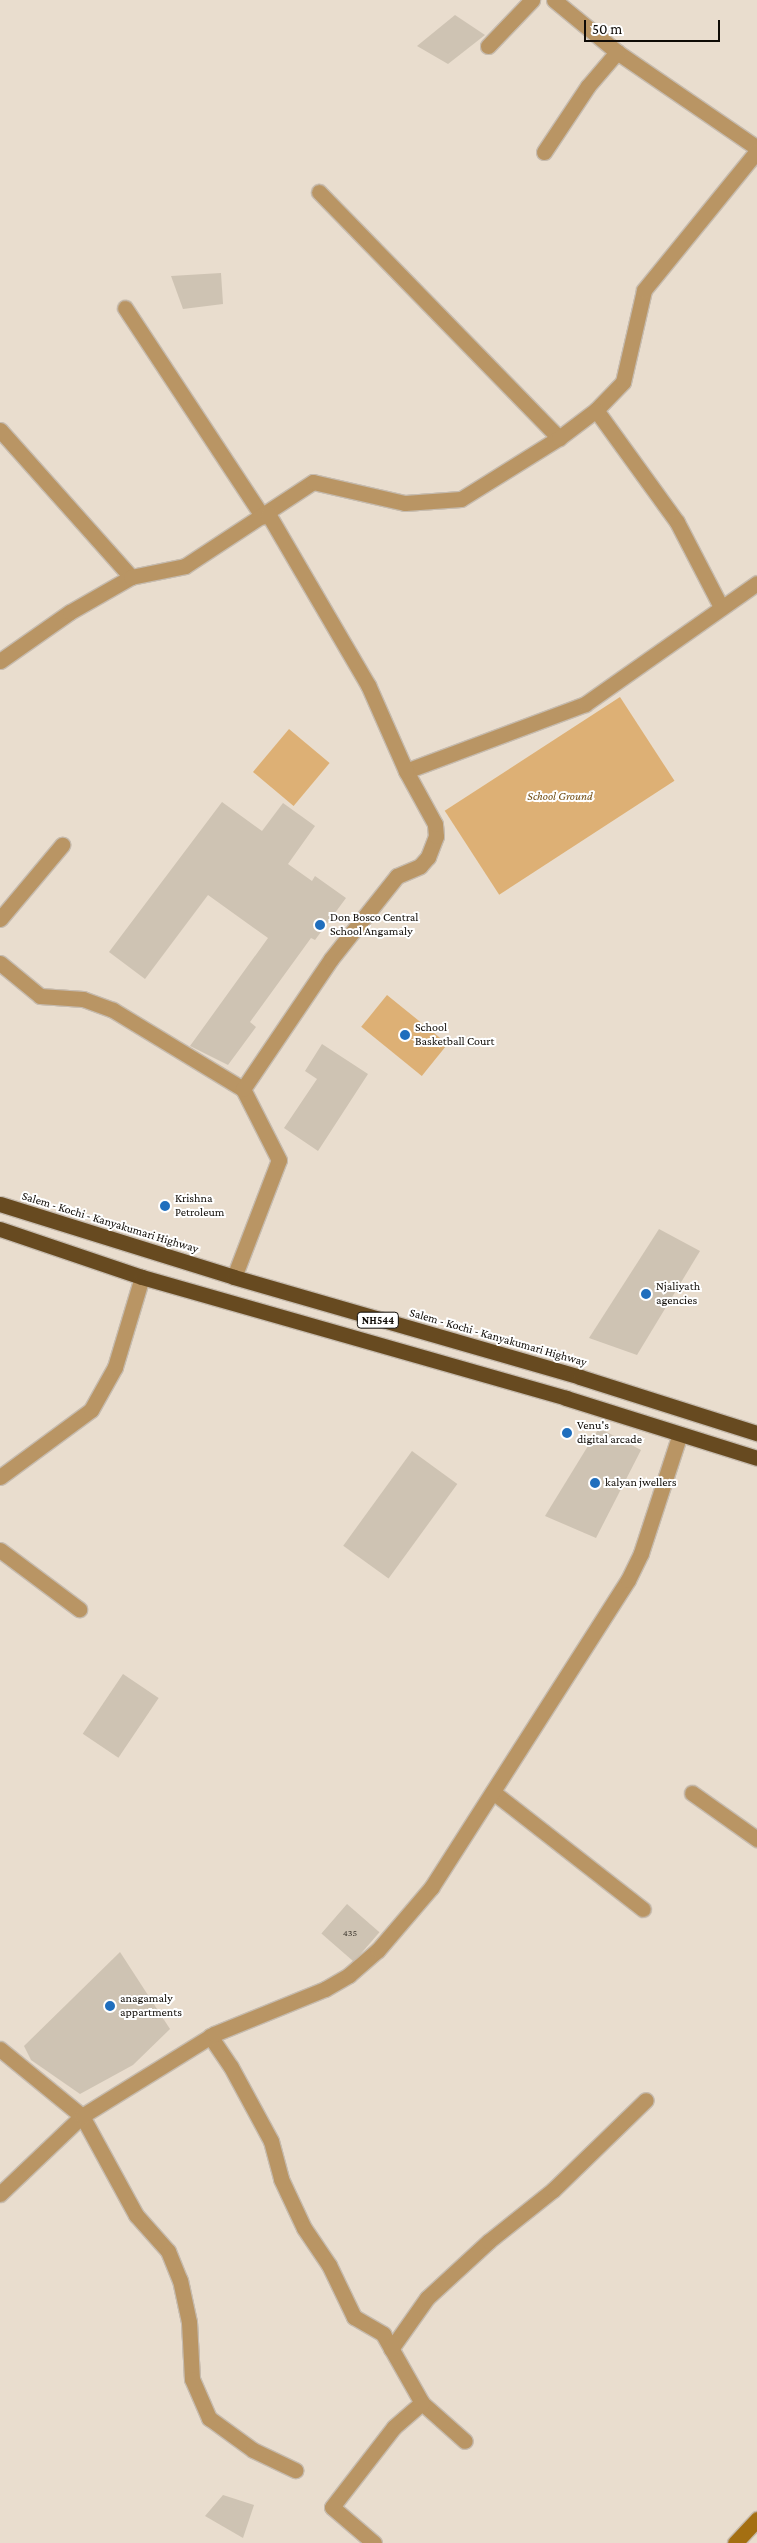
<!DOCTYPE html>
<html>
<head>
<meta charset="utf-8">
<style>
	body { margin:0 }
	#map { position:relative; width:757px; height:2543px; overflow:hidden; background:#e9ddce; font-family:"Crimson Pro",serif }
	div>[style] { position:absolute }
	.green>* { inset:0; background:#ddb075; transform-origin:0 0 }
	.building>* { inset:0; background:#cec3b3; transform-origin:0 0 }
	.roads { filter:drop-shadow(1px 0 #c6bbae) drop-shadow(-1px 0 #c6bbae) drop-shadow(0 1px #c6bbae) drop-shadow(0 -1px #c6bbae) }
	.street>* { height:15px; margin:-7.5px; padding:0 7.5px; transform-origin:7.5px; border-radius:7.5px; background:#b99564 }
	.secondary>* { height:15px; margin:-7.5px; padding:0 7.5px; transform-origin:7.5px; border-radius:7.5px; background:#a46f12 }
	.highway>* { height:15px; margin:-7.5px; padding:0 7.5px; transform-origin:7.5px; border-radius:7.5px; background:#674a20 }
	.dots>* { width:14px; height:14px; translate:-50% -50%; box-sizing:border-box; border:2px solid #fff; border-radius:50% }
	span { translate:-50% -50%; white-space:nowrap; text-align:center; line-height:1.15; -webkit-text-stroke:4px #fff; paint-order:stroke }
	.number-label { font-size:10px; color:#3f3931 }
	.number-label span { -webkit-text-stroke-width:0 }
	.shield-label span { padding:1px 4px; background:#fff; border:1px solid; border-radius:4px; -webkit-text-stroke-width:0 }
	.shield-label { font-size:11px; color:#0f0b06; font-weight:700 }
	.park-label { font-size:12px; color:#714c11; font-style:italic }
	.poi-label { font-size:12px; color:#0f0b06 }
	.left { translate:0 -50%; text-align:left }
	.street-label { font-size:12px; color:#0f0b06 }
	.scale { position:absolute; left:584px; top:20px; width:136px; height:22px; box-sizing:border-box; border:2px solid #0f0b06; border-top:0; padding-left:6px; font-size:15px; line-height:18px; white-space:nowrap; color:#0f0b06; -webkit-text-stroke:4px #fff; paint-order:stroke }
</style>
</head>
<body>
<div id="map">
	<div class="green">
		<i style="left:620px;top:697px;width:100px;height:209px;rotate:57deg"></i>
		<i style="left:289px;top:729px;width:53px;height:56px;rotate:40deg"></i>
		<i style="left:387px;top:995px;width:78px;height:41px;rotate:39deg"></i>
	</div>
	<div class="building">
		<i style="clip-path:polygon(455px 15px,485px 35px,448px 64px,417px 46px)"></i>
		<i style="clip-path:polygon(221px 273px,223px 304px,183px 309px,171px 276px)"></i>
		<i style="clip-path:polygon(222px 802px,262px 831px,283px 803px,315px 826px,288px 864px,312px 881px,315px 876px,346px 898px,315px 940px,311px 938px,250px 1022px,256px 1027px,228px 1065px,190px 1046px,268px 938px,208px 895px,145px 979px,109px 952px)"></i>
		<i style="clip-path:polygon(322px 1044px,368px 1074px,318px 1151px,284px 1128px,317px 1079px,305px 1071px)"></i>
		<i style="clip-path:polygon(659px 1229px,700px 1251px,637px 1355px,589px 1338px)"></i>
		<i style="clip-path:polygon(599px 1428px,641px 1450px,596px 1538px,545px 1516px)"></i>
		<i style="left:412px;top:1451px;width:56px;height:117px;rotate:36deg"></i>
		<i style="left:123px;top:1674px;width:43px;height:72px;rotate:34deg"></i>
		<i style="left:347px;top:1904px;width:43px;height:39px;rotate:41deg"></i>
		<i style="clip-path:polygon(120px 1952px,170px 2029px,133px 2065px,80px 2094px,31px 2060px,24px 2046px)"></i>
		<i style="clip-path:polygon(223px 2495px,254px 2505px,243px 2538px,205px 2516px)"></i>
	</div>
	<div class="roads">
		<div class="street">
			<i style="left:554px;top:0;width:82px;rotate:39.5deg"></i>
			<i style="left:617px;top:52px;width:170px;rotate:34.4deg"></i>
			<i style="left:488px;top:46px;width:64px;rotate:-46.3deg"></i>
			<i style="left:544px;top:152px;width:79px;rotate:-56.3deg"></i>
			<i style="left:588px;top:86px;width:45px;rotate:-49.5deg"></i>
			<i style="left:319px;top:192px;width:344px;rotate:45.7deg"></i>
			<i style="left:125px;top:308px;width:250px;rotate:56.6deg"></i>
			<i style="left:596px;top:410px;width:39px;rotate:-46deg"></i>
			<i style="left:623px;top:382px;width:94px;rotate:-77.1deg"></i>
			<i style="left:644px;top:290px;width:179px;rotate:-50.9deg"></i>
			<i style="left:0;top:430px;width:197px;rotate:48.3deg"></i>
			<i style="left:0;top:661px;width:85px;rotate:-35deg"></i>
			<i style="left:70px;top:612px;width:70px;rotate:-29.8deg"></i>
			<i style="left:131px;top:577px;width:55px;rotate:-11.5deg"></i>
			<i style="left:185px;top:566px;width:153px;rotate:-33.3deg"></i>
			<i style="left:313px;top:482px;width:94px;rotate:12.9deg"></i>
			<i style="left:405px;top:503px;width:56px;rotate:-4.1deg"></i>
			<i style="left:461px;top:499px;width:115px;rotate:-31.9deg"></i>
			<i style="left:559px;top:438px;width:46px;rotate:-37.1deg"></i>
			<i style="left:596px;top:410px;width:138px;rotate:54.1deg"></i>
			<i style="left:677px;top:522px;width:96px;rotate:62.6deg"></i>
			<i style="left:406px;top:771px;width:191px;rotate:-20.5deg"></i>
			<i style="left:585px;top:704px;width:210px;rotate:-35.1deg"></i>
			<i style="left:0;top:919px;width:97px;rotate:-50deg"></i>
			<i style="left:0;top:963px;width:52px;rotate:39.5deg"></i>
			<i style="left:40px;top:996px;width:43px;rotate:4deg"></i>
			<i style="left:83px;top:999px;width:32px;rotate:20deg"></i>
			<i style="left:113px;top:1010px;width:152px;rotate:31.3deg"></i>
			<i style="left:234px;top:1277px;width:125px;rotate:-69deg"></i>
			<i style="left:279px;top:1160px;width:80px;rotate:-116.9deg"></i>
			<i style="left:243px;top:1089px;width:157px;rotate:-55.9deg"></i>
			<i style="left:331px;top:959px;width:106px;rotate:-51.5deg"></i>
			<i style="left:397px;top:876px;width:25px;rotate:-23deg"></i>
			<i style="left:420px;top:866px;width:12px;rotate:-48deg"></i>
			<i style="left:428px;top:857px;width:22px;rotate:-69deg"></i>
			<i style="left:436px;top:836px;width:12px;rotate:-95deg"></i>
			<i style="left:435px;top:824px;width:60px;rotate:-118.7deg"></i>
			<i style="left:406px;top:771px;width:94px;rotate:-113.8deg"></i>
			<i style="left:368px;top:685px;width:198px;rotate:-120.3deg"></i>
			<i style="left:0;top:1477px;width:113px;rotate:-36.4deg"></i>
			<i style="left:91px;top:1410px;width:49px;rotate:-60.8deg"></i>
			<i style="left:115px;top:1367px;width:94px;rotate:-73.3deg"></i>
			<i style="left:0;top:1550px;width:99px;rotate:36.8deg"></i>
			<i style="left:493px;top:1792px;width:190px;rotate:38deg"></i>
			<i style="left:692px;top:1793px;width:80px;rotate:35.3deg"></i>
			<i style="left:210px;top:2036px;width:37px;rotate:56deg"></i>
			<i style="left:231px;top:2067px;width:84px;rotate:61.6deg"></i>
			<i style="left:271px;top:2141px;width:39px;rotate:75deg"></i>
			<i style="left:281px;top:2179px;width:54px;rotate:64.9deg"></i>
			<i style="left:304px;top:2228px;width:45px;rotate:56deg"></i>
			<i style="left:329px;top:2265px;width:58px;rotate:64.3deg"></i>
			<i style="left:354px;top:2317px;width:34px;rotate:30deg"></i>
			<i style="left:383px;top:2334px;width:79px;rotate:60.5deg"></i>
			<i style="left:422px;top:2403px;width:57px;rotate:41.5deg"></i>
			<i style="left:0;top:2049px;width:106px;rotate:39.3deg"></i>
			<i style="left:82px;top:2116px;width:113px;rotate:61.4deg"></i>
			<i style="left:136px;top:2215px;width:48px;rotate:48.4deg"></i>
			<i style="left:168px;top:2251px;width:31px;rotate:68deg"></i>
			<i style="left:180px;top:2280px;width:43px;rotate:77.9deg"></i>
			<i style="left:189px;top:2322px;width:57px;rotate:87deg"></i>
			<i style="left:192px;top:2379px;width:43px;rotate:66.4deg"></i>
			<i style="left:209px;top:2418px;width:54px;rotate:36deg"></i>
			<i style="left:253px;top:2450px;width:47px;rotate:25.5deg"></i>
			<i style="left:0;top:2194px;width:113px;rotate:-43.6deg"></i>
			<i style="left:82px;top:2116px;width:155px;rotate:-31.8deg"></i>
			<i style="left:214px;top:2034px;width:120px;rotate:-22.1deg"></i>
			<i style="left:325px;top:1989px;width:28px;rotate:-30deg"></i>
			<i style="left:349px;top:1975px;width:38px;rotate:-41deg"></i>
			<i style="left:378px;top:1950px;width:82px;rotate:-49.5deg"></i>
			<i style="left:431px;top:1888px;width:366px;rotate:-57.4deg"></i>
			<i style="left:628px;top:1580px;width:30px;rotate:-64deg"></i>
			<i style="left:641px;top:1553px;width:125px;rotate:-71.9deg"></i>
			<i style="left:391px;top:2349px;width:62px;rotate:-54.8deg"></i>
			<i style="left:427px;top:2298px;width:84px;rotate:-42.6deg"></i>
			<i style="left:489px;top:2241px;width:82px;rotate:-38.6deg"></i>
			<i style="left:553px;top:2190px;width:129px;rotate:-44.1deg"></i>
			<i style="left:374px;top:2543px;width:55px;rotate:-139.4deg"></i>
			<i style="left:332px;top:2507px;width:101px;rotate:-52.2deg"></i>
			<i style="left:394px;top:2427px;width:37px;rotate:-41deg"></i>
		</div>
		<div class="secondary">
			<i style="left:735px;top:2543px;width:33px;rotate:-47deg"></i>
		</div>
		<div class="highway">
			<i style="left:0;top:1204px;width:245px;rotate:17.3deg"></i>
			<i style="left:234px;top:1277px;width:360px;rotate:16.1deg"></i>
			<i style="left:580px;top:1377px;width:186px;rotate:17.6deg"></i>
			<i style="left:0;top:1229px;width:150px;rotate:18.7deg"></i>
			<i style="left:142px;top:1277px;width:441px;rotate:15.9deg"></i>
			<i style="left:566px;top:1398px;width:200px;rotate:17.4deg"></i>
		</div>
	</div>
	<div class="dots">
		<i style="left:320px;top:925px;background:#1f6ebd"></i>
		<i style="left:405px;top:1035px;background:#1f6ebd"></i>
		<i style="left:165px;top:1206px;background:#1f6ebd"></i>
		<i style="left:646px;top:1294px;background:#1f6ebd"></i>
		<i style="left:567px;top:1433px;background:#1f6ebd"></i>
		<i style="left:595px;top:1483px;background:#1f6ebd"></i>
		<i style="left:110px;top:2006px;background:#1f6ebd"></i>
	</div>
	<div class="number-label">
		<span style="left:350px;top:1933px">435</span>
	</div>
	<div class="shield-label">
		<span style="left:378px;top:1320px">NH544</span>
	</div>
	<div class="park-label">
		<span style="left:560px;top:797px">School Ground</span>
	</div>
	<div class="poi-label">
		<span class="left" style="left:330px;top:925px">Don Bosco Central<br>School Angamaly</span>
		<span class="left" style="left:415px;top:1035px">School<br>Basketball Court</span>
		<span class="left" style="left:175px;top:1206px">Krishna<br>Petroleum</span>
		<span class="left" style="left:656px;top:1294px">Njaliyath<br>agencies</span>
		<span class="left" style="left:577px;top:1433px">Venu's<br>digital arcade</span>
		<span class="left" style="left:605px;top:1483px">kalyan jwellers</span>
		<span class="left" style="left:120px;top:2006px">anagamaly<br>appartments</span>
	</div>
	<div class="street-label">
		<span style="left:110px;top:1223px;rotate:17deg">Salem - Kochi - Kanyakumari Highway</span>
		<span style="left:498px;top:1338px;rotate:16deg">Salem - Kochi - Kanyakumari Highway</span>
	</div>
	<div class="scale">50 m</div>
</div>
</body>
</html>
